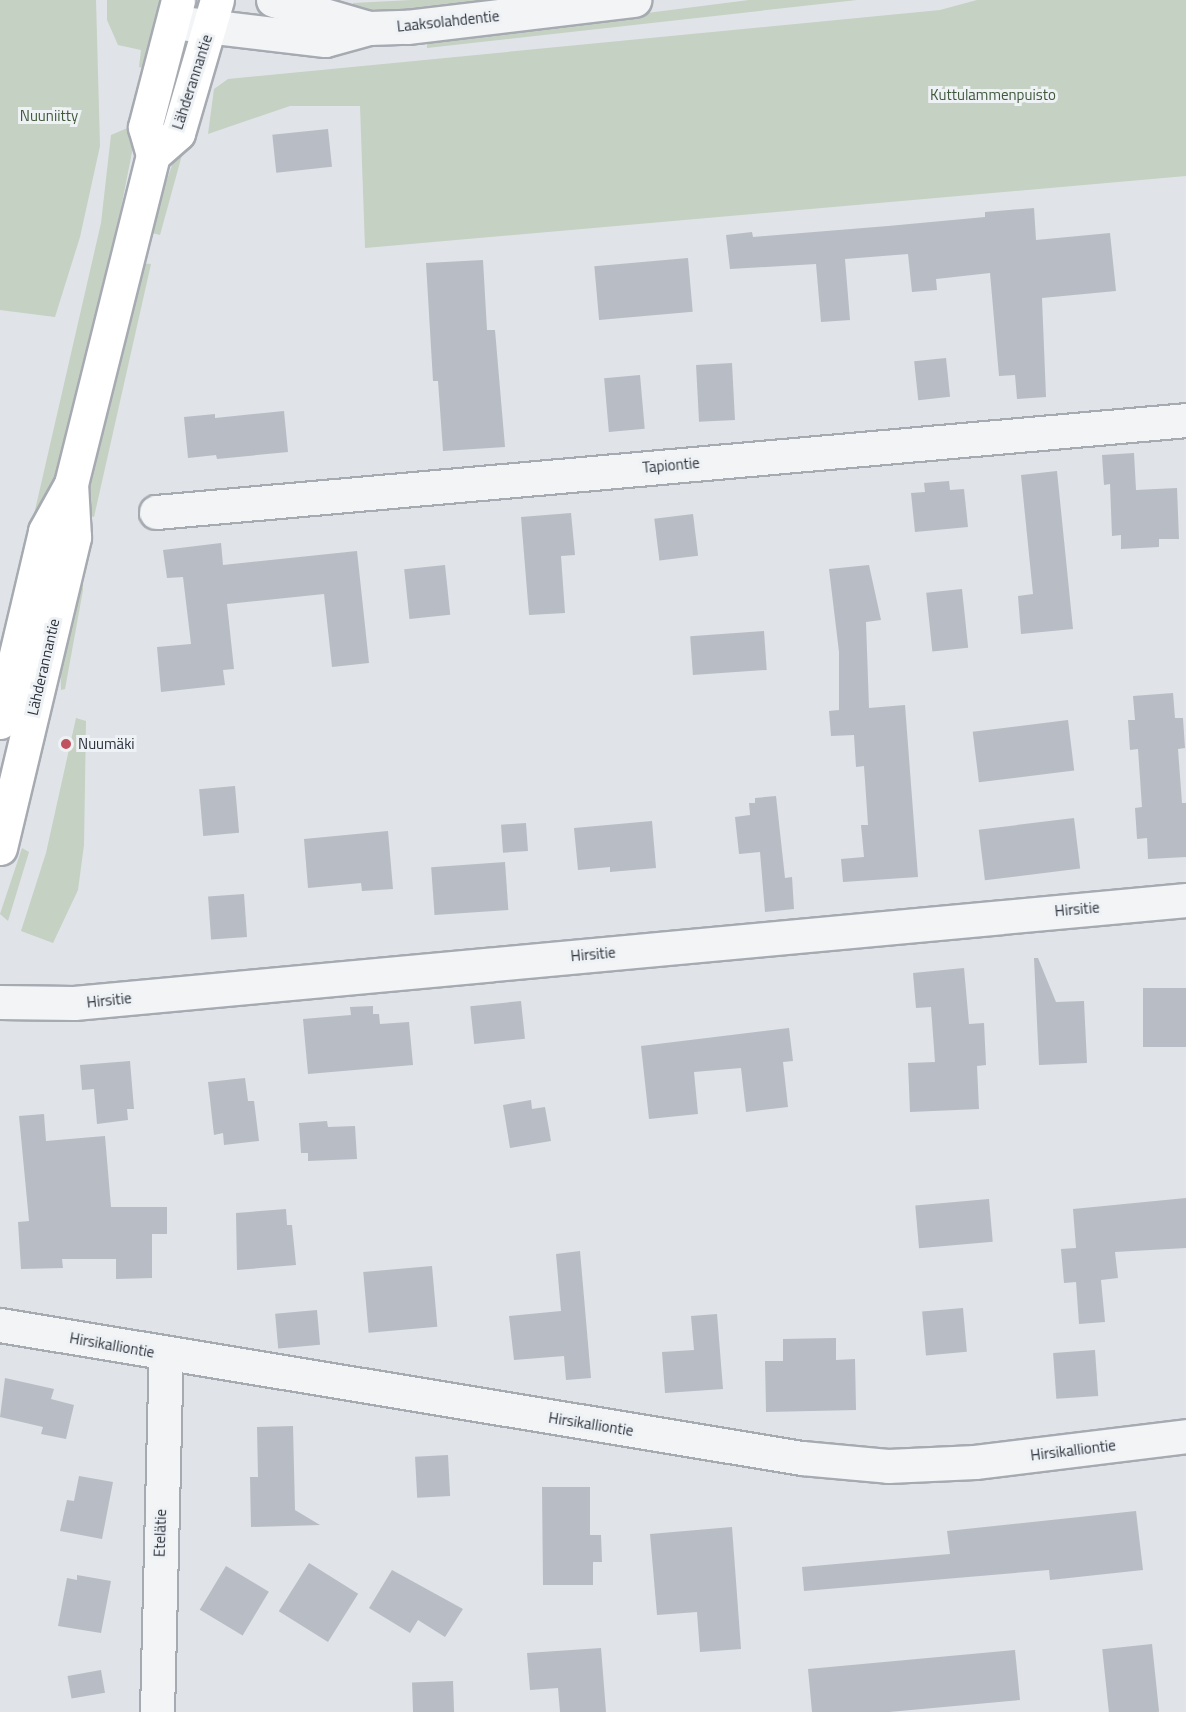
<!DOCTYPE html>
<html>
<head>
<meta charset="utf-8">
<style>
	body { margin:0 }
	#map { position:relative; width:1186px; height:1712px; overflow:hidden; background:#e0e3e8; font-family:"Titillium Web",sans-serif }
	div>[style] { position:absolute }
	.green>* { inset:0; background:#c5d1c2 }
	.building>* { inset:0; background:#b8bcc4; transform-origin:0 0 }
	.roads { filter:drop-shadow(2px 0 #a6aab1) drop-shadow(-2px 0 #a6aab1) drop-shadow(0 2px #a6aab1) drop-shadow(0 -2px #a6aab1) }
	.minor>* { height:33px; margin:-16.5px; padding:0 16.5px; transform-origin:16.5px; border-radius:16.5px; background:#f2f4f6 }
	.major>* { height:33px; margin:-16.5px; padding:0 16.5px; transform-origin:16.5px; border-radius:16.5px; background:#fff }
	.dots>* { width:16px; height:16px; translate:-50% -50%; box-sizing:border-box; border:3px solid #eff2f5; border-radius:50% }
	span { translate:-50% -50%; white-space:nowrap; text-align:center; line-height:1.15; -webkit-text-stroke:6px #eff2f5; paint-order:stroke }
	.street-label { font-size:15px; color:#2a313d }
	.park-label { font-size:15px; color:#3e5839 }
	.poi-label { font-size:15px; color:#2a313d }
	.left { translate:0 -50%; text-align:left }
</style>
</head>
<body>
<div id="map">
	<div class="green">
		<i style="clip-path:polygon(0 0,96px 0,100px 146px,80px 237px,55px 317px,0 310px)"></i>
		<i style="clip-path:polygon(107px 0,162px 0,147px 69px,139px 67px,141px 50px,118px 45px,107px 20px)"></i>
		<i style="clip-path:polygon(412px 0,509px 0,422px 10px,352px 9px,353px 3px)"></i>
		<i style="clip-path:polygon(749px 0,857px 0,427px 48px,427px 41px)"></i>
		<i style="clip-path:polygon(977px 0,1186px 0,1186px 176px,365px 248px,360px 106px,290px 106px,208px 134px,214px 89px,228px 79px,940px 10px)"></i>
		<i style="clip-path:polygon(132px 126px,136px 132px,121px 208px,40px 538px,30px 532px,101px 223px,111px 135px)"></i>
		<i style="clip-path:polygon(184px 132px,188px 133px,160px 235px,148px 232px)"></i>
		<i style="clip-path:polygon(140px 263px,151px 264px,94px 517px,86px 515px,99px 428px)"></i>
		<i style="clip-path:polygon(76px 576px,83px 580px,83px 590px,65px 689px,61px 690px,60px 649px)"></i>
		<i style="clip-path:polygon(76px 718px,86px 721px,84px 845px,78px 890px,53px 943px,21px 931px,46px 853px)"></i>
		<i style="clip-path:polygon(22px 848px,29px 852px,8px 921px,0 914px)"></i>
	</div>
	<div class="building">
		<i style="left:328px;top:129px;width:38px;height:56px;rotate:84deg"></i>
		<i style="clip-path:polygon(1034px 208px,1036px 240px,1110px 233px,1116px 291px,1042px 298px,1046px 397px,1017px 399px,1015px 375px,999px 376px,990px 273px,936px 279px,937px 290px,912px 292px,908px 254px,845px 259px,850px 320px,821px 322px,816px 264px,730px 269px,726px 235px,752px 232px,753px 237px,888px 226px,985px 217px,985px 212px)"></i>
		<i style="left:688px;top:258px;width:54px;height:94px;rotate:85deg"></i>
		<i style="clip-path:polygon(483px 260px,487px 330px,495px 330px,505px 447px,443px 451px,438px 381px,433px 381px,426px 263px)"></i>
		<i style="left:946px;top:358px;width:39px;height:32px;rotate:84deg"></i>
		<i style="left:732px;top:363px;width:57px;height:36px;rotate:87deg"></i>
		<i style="left:640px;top:375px;width:54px;height:36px;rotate:85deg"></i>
		<i style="clip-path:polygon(284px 411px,288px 452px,217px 459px,216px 455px,188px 458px,184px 417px,215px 414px,215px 418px)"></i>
		<i style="clip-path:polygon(1134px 453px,1136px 490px,1177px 488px,1179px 539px,1159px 539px,1159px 547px,1121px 549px,1121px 535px,1112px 536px,1110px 484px,1104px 485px,1102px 455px)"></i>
		<i style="clip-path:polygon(1057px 471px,1073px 629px,1021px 634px,1018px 596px,1033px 594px,1021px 475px)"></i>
		<i style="clip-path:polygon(949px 481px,950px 490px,964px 489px,968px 527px,915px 532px,911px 493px,925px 492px,924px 483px)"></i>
		<i style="clip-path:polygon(571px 513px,575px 555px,561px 556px,565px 613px,529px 615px,521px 517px)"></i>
		<i style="left:693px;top:514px;width:42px;height:39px;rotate:83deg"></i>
		<i style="clip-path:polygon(221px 543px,223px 565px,357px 551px,369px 663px,332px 667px,324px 594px,227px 604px,234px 669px,223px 670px,225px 685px,161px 692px,157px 647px,191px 644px,183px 577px,167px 578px,163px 550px)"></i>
		<i style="left:445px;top:565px;width:50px;height:41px;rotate:84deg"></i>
		<i style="clip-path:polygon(869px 565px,881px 620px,866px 622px,869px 708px,905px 705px,918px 877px,843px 882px,841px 859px,864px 857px,861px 825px,868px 825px,864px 766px,856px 767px,854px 735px,831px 736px,829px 711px,839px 710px,839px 652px,829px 569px)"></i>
		<i style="left:962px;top:589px;width:59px;height:36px;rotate:84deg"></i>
		<i style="left:764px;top:631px;width:39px;height:74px;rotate:86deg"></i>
		<i style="clip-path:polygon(1173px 693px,1175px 718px,1183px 718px,1185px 748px,1178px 749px,1182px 803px,1186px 803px,1186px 857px,1148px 859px,1147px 838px,1137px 839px,1135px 808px,1142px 807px,1138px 749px,1130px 750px,1128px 720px,1135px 720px,1133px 696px)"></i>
		<i style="left:1068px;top:720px;width:51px;height:96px;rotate:83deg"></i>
		<i style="left:235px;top:786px;width:47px;height:36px;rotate:85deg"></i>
		<i style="clip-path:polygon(776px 796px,785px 878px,792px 877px,794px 909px,765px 912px,760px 852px,739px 854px,735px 817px,750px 815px,749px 803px,755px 803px,755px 798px)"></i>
		<i style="left:1074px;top:818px;width:51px;height:96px;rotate:83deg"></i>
		<i style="clip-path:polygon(652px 821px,656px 868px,610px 872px,610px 867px,578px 870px,574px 828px)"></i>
		<i style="left:526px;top:823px;width:28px;height:25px;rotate:86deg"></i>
		<i style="clip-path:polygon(388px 831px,393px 889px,362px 891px,361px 883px,308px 888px,304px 839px)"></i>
		<i style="left:505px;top:862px;width:48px;height:74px;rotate:86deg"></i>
		<i style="left:244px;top:894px;width:43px;height:36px;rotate:86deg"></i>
		<i style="clip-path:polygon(1034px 958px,1038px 958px,1056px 1002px,1084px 1001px,1087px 1063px,1039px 1065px)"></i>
		<i style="clip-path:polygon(964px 968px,969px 1024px,984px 1023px,986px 1065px,977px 1066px,979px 1109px,910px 1112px,908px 1063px,935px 1062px,931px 1007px,916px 1008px,913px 973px)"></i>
		<i style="left:1186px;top:988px;width:59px;height:43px;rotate:90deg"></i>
		<i style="left:521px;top:1001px;width:38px;height:51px;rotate:84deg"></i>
		<i style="clip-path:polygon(373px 1006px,373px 1014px,379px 1014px,380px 1024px,409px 1022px,413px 1065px,308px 1074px,303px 1019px,351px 1015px,350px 1007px)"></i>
		<i style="clip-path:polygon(789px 1028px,793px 1061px,783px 1062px,788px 1107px,746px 1112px,741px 1068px,694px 1072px,698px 1114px,649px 1119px,641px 1046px)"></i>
		<i style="clip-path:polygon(130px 1061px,134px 1109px,127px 1109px,128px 1120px,97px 1124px,94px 1089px,82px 1090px,80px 1065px)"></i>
		<i style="clip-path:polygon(245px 1078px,248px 1101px,254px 1101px,259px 1141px,224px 1145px,223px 1133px,214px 1135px,208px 1082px)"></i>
		<i style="clip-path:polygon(531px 1100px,532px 1109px,545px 1107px,551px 1141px,510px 1148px,503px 1105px)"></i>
		<i style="clip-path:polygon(44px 1114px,46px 1141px,105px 1136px,111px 1207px,167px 1207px,167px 1234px,152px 1234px,152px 1278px,116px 1279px,116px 1259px,62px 1259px,63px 1268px,21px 1269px,18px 1222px,29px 1221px,19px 1116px)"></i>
		<i style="clip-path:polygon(327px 1121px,328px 1127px,355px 1126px,357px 1159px,308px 1161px,308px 1153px,301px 1153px,299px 1123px)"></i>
		<i style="clip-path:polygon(1186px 1198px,1186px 1248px,1115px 1252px,1118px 1278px,1101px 1280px,1105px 1322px,1079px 1324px,1076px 1282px,1064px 1283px,1061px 1249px,1076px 1248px,1073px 1209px)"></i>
		<i style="left:989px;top:1199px;width:43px;height:74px;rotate:85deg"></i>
		<i style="clip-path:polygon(286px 1209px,287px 1225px,292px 1225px,296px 1265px,237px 1270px,236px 1213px)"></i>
		<i style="clip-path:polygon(580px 1251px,591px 1378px,566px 1380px,564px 1356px,514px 1360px,509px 1316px,561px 1311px,556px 1254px)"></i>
		<i style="left:432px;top:1266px;width:61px;height:69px;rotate:85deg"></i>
		<i style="left:963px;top:1308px;width:44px;height:41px;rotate:85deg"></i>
		<i style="left:317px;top:1310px;width:35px;height:42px;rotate:85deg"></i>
		<i style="clip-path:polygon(717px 1314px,723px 1389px,665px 1393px,662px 1352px,694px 1350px,691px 1316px)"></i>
		<i style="clip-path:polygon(836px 1338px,836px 1360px,855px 1359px,856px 1410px,766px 1412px,765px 1361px,783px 1361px,783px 1339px)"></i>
		<i style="left:1095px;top:1350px;width:46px;height:42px;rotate:86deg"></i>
		<i style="clip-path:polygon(5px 1378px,54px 1389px,51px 1399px,74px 1405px,66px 1439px,41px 1434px,43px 1427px,0 1417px)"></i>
		<i style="clip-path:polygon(293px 1426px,295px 1510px,320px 1525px,251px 1527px,250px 1477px,258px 1477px,257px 1427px)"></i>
		<i style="left:448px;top:1455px;width:41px;height:33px;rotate:87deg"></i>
		<i style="clip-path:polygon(79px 1476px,113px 1482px,102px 1539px,60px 1531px,67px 1500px,74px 1501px)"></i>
		<i style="clip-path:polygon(542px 1487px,590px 1487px,590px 1535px,601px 1535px,602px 1562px,593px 1562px,593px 1585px,543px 1585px)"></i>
		<i style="clip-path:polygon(1136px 1511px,1143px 1570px,1050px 1580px,1049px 1570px,804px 1591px,802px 1567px,950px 1554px,947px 1531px)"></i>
		<i style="clip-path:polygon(732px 1527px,741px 1649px,700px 1652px,697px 1612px,657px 1615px,650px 1534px)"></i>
		<i style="left:309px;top:1563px;width:58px;height:57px;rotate:32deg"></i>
		<i style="left:226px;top:1566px;width:50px;height:51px;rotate:31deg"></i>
		<i style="clip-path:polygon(392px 1570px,463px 1609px,445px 1637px,418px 1620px,410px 1633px,369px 1608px)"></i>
		<i style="clip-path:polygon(77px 1575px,111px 1581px,101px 1633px,58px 1626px,67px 1578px,77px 1580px)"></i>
		<i style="left:1152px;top:1644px;width:68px;height:50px;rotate:84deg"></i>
		<i style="clip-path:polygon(601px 1648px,606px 1712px,560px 1712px,558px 1688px,530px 1690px,527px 1653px)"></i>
		<i style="clip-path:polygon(1015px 1650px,1020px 1700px,889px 1712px,812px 1712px,808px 1669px)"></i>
		<i style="left:101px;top:1670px;width:23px;height:34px;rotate:80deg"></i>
		<i style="left:453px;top:1681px;width:31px;height:41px;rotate:88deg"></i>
	</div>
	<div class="roads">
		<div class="minor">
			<i style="left:273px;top:0;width:100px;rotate:16.3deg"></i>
			<i style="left:173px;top:22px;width:153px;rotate:6.8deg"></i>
			<i style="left:325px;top:40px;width:46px;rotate:-15.3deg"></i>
			<i style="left:369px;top:28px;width:38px;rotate:-2deg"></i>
			<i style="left:407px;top:27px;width:229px;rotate:-6.8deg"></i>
			<i style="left:156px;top:512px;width:1034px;rotate:-5.1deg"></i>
			<i style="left:0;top:1002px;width:74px;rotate:0.8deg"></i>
			<i style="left:74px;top:1003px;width:1117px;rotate:-5.29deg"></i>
			<i style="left:0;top:1325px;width:813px;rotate:9.42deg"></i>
			<i style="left:802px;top:1458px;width:86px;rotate:5.3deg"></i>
			<i style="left:888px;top:1466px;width:87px;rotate:-2.6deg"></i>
			<i style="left:975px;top:1462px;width:213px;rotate:-7deg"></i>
			<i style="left:157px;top:1712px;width:358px;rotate:-88.6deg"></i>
		</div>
		<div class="major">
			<i style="left:153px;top:155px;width:33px;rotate:-41deg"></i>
			<i style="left:178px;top:133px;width:139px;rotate:-73.7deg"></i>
			<i style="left:0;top:722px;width:196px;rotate:-76.7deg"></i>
			<i style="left:45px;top:531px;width:54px;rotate:-61deg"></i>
			<i style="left:0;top:848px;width:320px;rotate:-76.6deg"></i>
			<i style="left:74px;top:537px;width:53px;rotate:-93.2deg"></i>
			<i style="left:71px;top:484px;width:339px;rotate:-76deg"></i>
			<i style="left:153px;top:155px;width:29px;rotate:-106deg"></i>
			<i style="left:145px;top:127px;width:131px;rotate:-75.4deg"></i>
		</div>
	</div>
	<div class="dots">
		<i style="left:66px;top:744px;background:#c0515f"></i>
	</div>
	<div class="street-label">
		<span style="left:448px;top:21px;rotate:-6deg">Laaksolahdentie</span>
		<span style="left:192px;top:82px;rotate:-72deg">Lähderannantie</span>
		<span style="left:671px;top:465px;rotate:-5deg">Tapiontie</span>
		<span style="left:43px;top:667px;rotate:-77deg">Lähderannantie</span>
		<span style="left:1077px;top:909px;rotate:-5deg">Hirsitie</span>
		<span style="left:593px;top:954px;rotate:-5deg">Hirsitie</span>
		<span style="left:109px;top:1000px;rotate:-6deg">Hirsitie</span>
		<span style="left:112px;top:1345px;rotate:10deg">Hirsikalliontie</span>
		<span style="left:591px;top:1424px;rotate:9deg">Hirsikalliontie</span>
		<span style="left:1073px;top:1450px;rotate:-7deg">Hirsikalliontie</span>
		<span style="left:160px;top:1533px;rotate:-88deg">Etelätie</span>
	</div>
	<div class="park-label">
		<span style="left:993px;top:95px">Kuttulammenpuisto</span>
		<span style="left:49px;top:116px">Nuuniitty</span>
	</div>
	<div class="poi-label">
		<span class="left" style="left:78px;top:744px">Nuumäki</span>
	</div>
</div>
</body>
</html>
